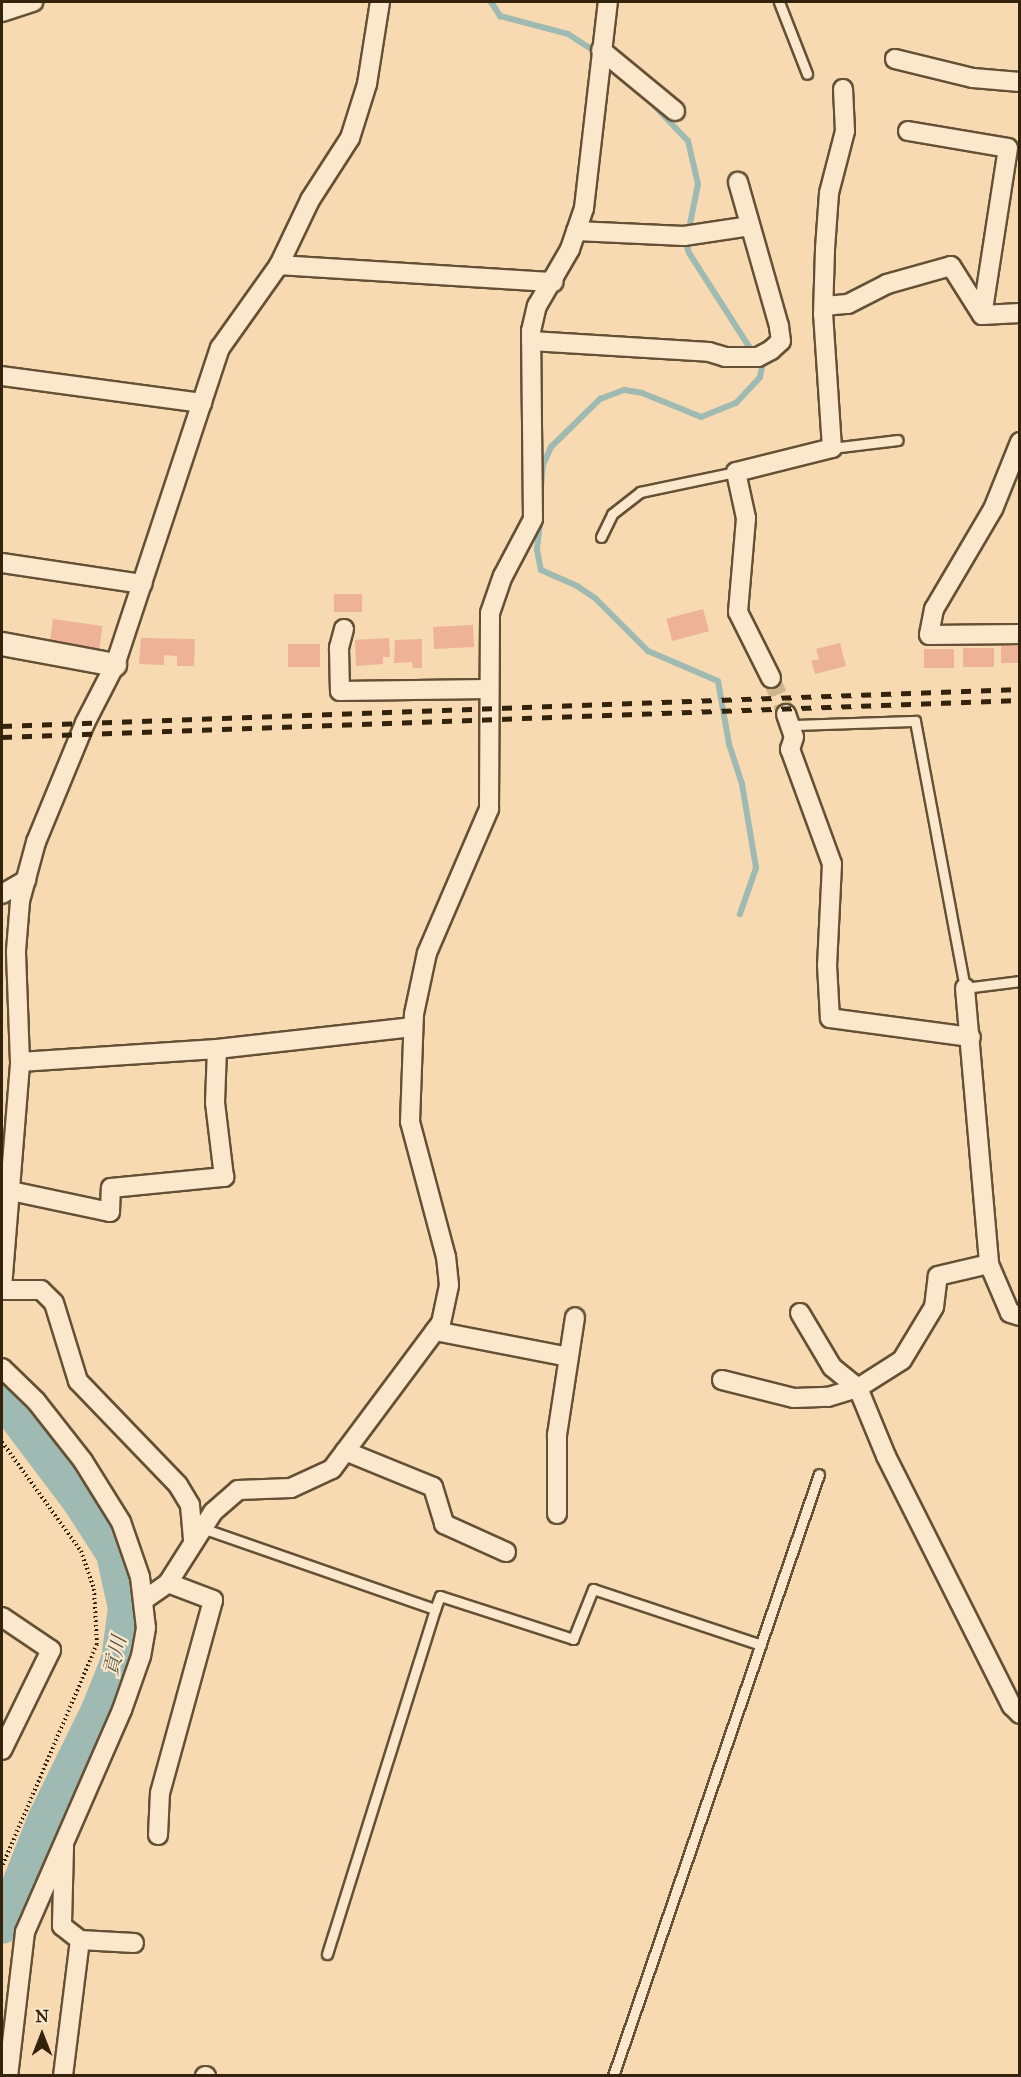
<!DOCTYPE html>
<html>
<head>
<meta charset="utf-8">
<style>
	body { margin:0 }
	#map { position:relative; width:1021px; height:2077px; overflow:hidden; background:#f7dab1; font-family:"IM FELL Great Primer","Noto Serif JP",serif }
	div>[style] { position:absolute }
	.stream>* { height:6px; margin:-3px; padding:0 3px; transform-origin:3px; border-radius:3px; background:#9ebab2 }
	.river>* { height:34px; margin:-17px; padding:0 17px; transform-origin:17px; border-radius:17px; background:#9ebab2 }
	.building>* { inset:0; background:#edb298; transform-origin:0 0 }
	.minor-tunnel>* { height:18px; margin-top:-9px; transform-origin:0; background:repeating-linear-gradient(90deg,#d0b590 0 18px,transparent 0 27px) }
	.path>* { height:4px; margin-top:-2px; transform-origin:0; background:repeating-linear-gradient(90deg,#33230c 0 1.5px,transparent 0 4.5px) }
	.roads { filter:drop-shadow(2px 0 #645135) drop-shadow(-2px 0 #645135) drop-shadow(0 2px #645135) drop-shadow(0 -2px #645135) }
	.service>* { height:9px; margin:-4.5px; padding:0 4.5px; transform-origin:4.5px; border-radius:4.5px; background:#fae7cc }
	.minor>* { height:18px; margin:-9px; padding:0 9px; transform-origin:9px; border-radius:9px; background:#fae7cc }
	.tertiary>* { height:22px; margin:-11px; padding:0 11px; transform-origin:11px; border-radius:11px; background:#fae7cc }
	.rail>* { height:4.5px; margin-top:-2.25px; transform-origin:0; background:repeating-linear-gradient(90deg,#33230c 0 10px,transparent 0 20px) }
	span { translate:-50% -50%; white-space:nowrap; text-align:center; line-height:1.15; -webkit-text-stroke:4.5px #fae7cc; paint-order:stroke }
	.water-label { font-size:20px; color:#53503e; font-style:italic }
	.frame { position:absolute; inset:0; border:3px solid #33230c; pointer-events:none }
	.north { position:absolute; left:12px; top:2005px; width:60px; height:60px; -webkit-text-stroke:4px #fae7cc; paint-order:stroke; rotate:0deg; font-size:16px; font-weight:700; line-height:24px; text-align:center; color:#33230c }
	.north::after { content:''; display:block; margin:auto; width:21px; height:27px; background:#33230c; clip-path:polygon(50% 0,100% 100%,50% 72%,0 100%) }
</style>
</head>
<body>
<div id="map">
	<div class="stream">
		<i style="left:491px;top:2px;width:17px;rotate:57deg"></i>
		<i style="left:500px;top:16px;width:70px;rotate:14.8deg"></i>
		<i style="left:568px;top:34px;width:35px;rotate:33deg"></i>
		<i style="left:541px;top:488px;width:23px;rotate:-85deg"></i>
		<i style="left:543px;top:465px;width:20px;rotate:-66deg"></i>
		<i style="left:551px;top:447px;width:69px;rotate:-44.4deg"></i>
		<i style="left:600px;top:399px;width:26px;rotate:-21deg"></i>
		<i style="left:624px;top:390px;width:18px;rotate:9deg"></i>
		<i style="left:642px;top:393px;width:64px;rotate:22.1deg"></i>
		<i style="left:701px;top:417px;width:38px;rotate:-22deg"></i>
		<i style="left:736px;top:403px;width:35px;rotate:-47deg"></i>
		<i style="left:760px;top:377px;width:10px;rotate:-79deg"></i>
		<i style="left:762px;top:367px;width:135px;rotate:-122.6deg"></i>
		<i style="left:689px;top:253px;width:9px;rotate:-108deg"></i>
		<i style="left:686px;top:244px;width:61px;rotate:-78.7deg"></i>
		<i style="left:698px;top:184px;width:44px;rotate:-103.1deg"></i>
		<i style="left:688px;top:141px;width:57px;rotate:-133.6deg"></i>
		<i style="left:541px;top:516px;width:34px;rotate:97deg"></i>
		<i style="left:537px;top:550px;width:20px;rotate:79deg"></i>
		<i style="left:541px;top:570px;width:39px;rotate:24deg"></i>
		<i style="left:577px;top:586px;width:23px;rotate:34deg"></i>
		<i style="left:596px;top:599px;width:74px;rotate:45deg"></i>
		<i style="left:648px;top:651px;width:76px;rotate:23.2deg"></i>
		<i style="left:718px;top:681px;width:64px;rotate:80.1deg"></i>
		<i style="left:729px;top:744px;width:42px;rotate:72deg"></i>
		<i style="left:742px;top:784px;width:85px;rotate:80.5deg"></i>
		<i style="left:756px;top:868px;width:49px;rotate:109.2deg"></i>
	</div>
	<div class="river">
		<i style="left:2px;top:1399px;width:128px;rotate:53deg"></i>
		<i style="left:79px;top:1501px;width:63px;rotate:57.3deg"></i>
		<i style="left:113px;top:1554px;width:55px;rotate:77.5deg"></i>
		<i style="left:125px;top:1608px;width:52px;rotate:97.7deg"></i>
		<i style="left:118px;top:1660px;width:54px;rotate:111.8deg"></i>
		<i style="left:98px;top:1710px;width:120px;rotate:116.1deg"></i>
		<i style="left:45px;top:1818px;width:117px;rotate:111.5deg"></i>
	</div>
	<div class="building">
		<i style="left:334px;top:594px;width:28px;height:18px"></i>
		<i style="left:703px;top:609px;width:23px;height:38px;rotate:75deg"></i>
		<i style="left:53px;top:619px;width:50px;height:24px;rotate:8deg"></i>
		<i style="left:473px;top:625px;width:22px;height:40px;rotate:87deg"></i>
		<i style="clip-path:polygon(141px 638px,195px 639px,194px 666px,177px 666px,177px 656px,164px 655px,164px 665px,139px 664px)"></i>
		<i style="clip-path:polygon(389px 638px,390px 657px,383px 657px,383px 664px,356px 666px,355px 640px)"></i>
		<i style="clip-path:polygon(422px 639px,422px 668px,413px 668px,412px 662px,394px 663px,395px 640px)"></i>
		<i style="clip-path:polygon(840px 643px,846px 666px,815px 674px,811px 661px,819px 659px,816px 649px)"></i>
		<i style="left:288px;top:644px;width:32px;height:23px"></i>
		<i style="left:1020px;top:645px;width:18px;height:19px;rotate:90deg"></i>
		<i style="left:963px;top:648px;width:31px;height:19px"></i>
		<i style="left:954px;top:649px;width:19px;height:30px;rotate:90deg"></i>
	</div>
	<div class="minor-tunnel">
		<i style="left:771px;top:678px;width:39px;rotate:67deg"></i>
	</div>
	<div class="path">
		<i style="left:2px;top:1442px;width:135px;rotate:54.1deg"></i>
		<i style="left:81px;top:1551px;width:40px;rotate:71.1deg"></i>
		<i style="left:94px;top:1589px;width:55px;rotate:86.9deg"></i>
		<i style="left:97px;top:1644px;width:242px;rotate:113.1deg"></i>
	</div>
	<div class="roads">
		<div class="service">
			<i style="left:779px;top:2px;width:77px;rotate:68.7deg"></i>
			<i style="left:832px;top:448px;width:66px;rotate:-6.9deg"></i>
			<i style="left:601px;top:537px;width:25px;rotate:-64deg"></i>
			<i style="left:612px;top:514px;width:36px;rotate:-38deg"></i>
			<i style="left:640px;top:492px;width:98px;rotate:-11.8deg"></i>
			<i style="left:792px;top:725px;width:123px;rotate:-1.9deg"></i>
			<i style="left:915px;top:721px;width:272px;rotate:79.4deg"></i>
			<i style="left:965px;top:988px;width:55px;rotate:-7.3deg"></i>
			<i style="left:202px;top:1528px;width:247px;rotate:19.2deg"></i>
			<i style="left:435px;top:1609px;width:14px;rotate:-69deg"></i>
			<i style="left:440px;top:1596px;width:140px;rotate:17.9deg"></i>
			<i style="left:573px;top:1639px;width:54px;rotate:-68.2deg"></i>
			<i style="left:593px;top:1589px;width:177px;rotate:18.4deg"></i>
			<i style="left:327px;top:1954px;width:362px;rotate:-72.6deg"></i>
			<i style="left:613px;top:2076px;width:636px;rotate:-71.11deg"></i>
		</div>
		<div class="minor">
			<i style="left:2px;top:12px;width:33px;rotate:-18deg"></i>
			<i style="left:601px;top:50px;width:96px;rotate:39.5deg"></i>
			<i style="left:895px;top:59px;width:80px;rotate:13.7deg"></i>
			<i style="left:973px;top:78px;width:47px;rotate:4.9deg"></i>
			<i style="left:908px;top:131px;width:101px;rotate:9.6deg"></i>
			<i style="left:1008px;top:148px;width:169px;rotate:98.8deg"></i>
			<i style="left:576px;top:231px;width:108px;rotate:2.7deg"></i>
			<i style="left:684px;top:236px;width:67px;rotate:-8.6deg"></i>
			<i style="left:279px;top:265px;width:275px;rotate:3.6deg"></i>
			<i style="left:824px;top:306px;width:24px;rotate:-5deg"></i>
			<i style="left:848px;top:304px;width:44px;rotate:-27.1deg"></i>
			<i style="left:887px;top:284px;width:66px;rotate:-15.7deg"></i>
			<i style="left:951px;top:266px;width:58px;rotate:57.7deg"></i>
			<i style="left:982px;top:315px;width:38px;rotate:-3deg"></i>
			<i style="left:531px;top:341px;width:178px;rotate:3.5deg"></i>
			<i style="left:709px;top:352px;width:17px;rotate:17deg"></i>
			<i style="left:725px;top:357px;width:33px"></i>
			<i style="left:758px;top:357px;width:15px;rotate:-28deg"></i>
			<i style="left:771px;top:350px;width:13px;rotate:-42deg"></i>
			<i style="left:781px;top:341px;width:15px;rotate:-98deg"></i>
			<i style="left:779px;top:326px;width:150px;rotate:-105.9deg"></i>
			<i style="left:2px;top:376px;width:202px;rotate:7.7deg"></i>
			<i style="left:1020px;top:442px;width:72px;rotate:111.9deg"></i>
			<i style="left:993px;top:509px;width:116px;rotate:120.5deg"></i>
			<i style="left:934px;top:609px;width:26px;rotate:101deg"></i>
			<i style="left:929px;top:635px;width:91px;rotate:-0.6deg"></i>
			<i style="left:2px;top:563px;width:142px;rotate:8.5deg"></i>
			<i style="left:344px;top:629px;width:20px;rotate:105deg"></i>
			<i style="left:339px;top:648px;width:43px;rotate:88.7deg"></i>
			<i style="left:340px;top:691px;width:149px;rotate:-0.8deg"></i>
			<i style="left:771px;top:678px;width:74px;rotate:-116.6deg"></i>
			<i style="left:738px;top:612px;width:94px;rotate:-85.1deg"></i>
			<i style="left:746px;top:518px;width:47px;rotate:-102.3deg"></i>
			<i style="left:736px;top:472px;width:99px;rotate:-14deg"></i>
			<i style="left:832px;top:448px;width:134px;rotate:-93.8deg"></i>
			<i style="left:823px;top:314px;width:65px;rotate:-88.2deg"></i>
			<i style="left:825px;top:249px;width:56px;rotate:-85.9deg"></i>
			<i style="left:829px;top:193px;width:64px;rotate:-75.5deg"></i>
			<i style="left:845px;top:131px;width:42px;rotate:-92.7deg"></i>
			<i style="left:786px;top:714px;width:24px;rotate:71deg"></i>
			<i style="left:794px;top:737px;width:13px;rotate:108deg"></i>
			<i style="left:790px;top:749px;width:122px;rotate:69.9deg"></i>
			<i style="left:832px;top:864px;width:101px;rotate:92.8deg"></i>
			<i style="left:827px;top:965px;width:53px;rotate:86.8deg"></i>
			<i style="left:830px;top:1018px;width:142px;rotate:7.7deg"></i>
			<i style="left:2px;top:894px;width:28px;rotate:-30deg"></i>
			<i style="left:965px;top:988px;width:277px;rotate:85deg"></i>
			<i style="left:989px;top:1264px;width:53px;rotate:66.8deg"></i>
			<i style="left:1010px;top:1313px;width:10px;rotate:17deg"></i>
			<i style="left:20px;top:1062px;width:197px;rotate:-3.8deg"></i>
			<i style="left:217px;top:1049px;width:197px;rotate:-6.4deg"></i>
			<i style="left:11px;top:1191px;width:101px;rotate:12deg"></i>
			<i style="left:110px;top:1212px;width:24px;rotate:-88deg"></i>
			<i style="left:111px;top:1188px;width:114px;rotate:-5.6deg"></i>
			<i style="left:224px;top:1177px;width:75px;rotate:-96.9deg"></i>
			<i style="left:215px;top:1103px;width:54px;rotate:-87.9deg"></i>
			<i style="left:2px;top:1288px;width:227px;rotate:-85.4deg"></i>
			<i style="left:20px;top:1062px;width:111px;rotate:-92.1deg"></i>
			<i style="left:16px;top:951px;width:50px;rotate:-85.4deg"></i>
			<i style="left:20px;top:901px;width:61px;rotate:-74.8deg"></i>
			<i style="left:36px;top:842px;width:129px;rotate:-67.6deg"></i>
			<i style="left:85px;top:723px;width:65px;rotate:-62.7deg"></i>
			<i style="left:115px;top:665px;width:334px;rotate:-71.7deg"></i>
			<i style="left:220px;top:348px;width:102px;rotate:-54.6deg"></i>
			<i style="left:279px;top:265px;width:72px;rotate:-64.5deg"></i>
			<i style="left:310px;top:200px;width:74px;rotate:-57.2deg"></i>
			<i style="left:350px;top:138px;width:57px;rotate:-72.5deg"></i>
			<i style="left:367px;top:84px;width:83px;rotate:-81deg"></i>
			<i style="left:2px;top:1290px;width:39px"></i>
			<i style="left:41px;top:1290px;width:18px;rotate:45deg"></i>
			<i style="left:54px;top:1303px;width:82px;rotate:72.9deg"></i>
			<i style="left:78px;top:1381px;width:144px;rotate:46.1deg"></i>
			<i style="left:178px;top:1485px;width:23px;rotate:59deg"></i>
			<i style="left:190px;top:1505px;width:35px;rotate:85deg"></i>
			<i style="left:800px;top:1313px;width:63px;rotate:59.3deg"></i>
			<i style="left:832px;top:1367px;width:33px;rotate:39deg"></i>
			<i style="left:858px;top:1388px;width:74px;rotate:67.6deg"></i>
			<i style="left:886px;top:1456px;width:280px;rotate:63.3deg"></i>
			<i style="left:1012px;top:1706px;width:11px;rotate:45deg"></i>
			<i style="left:435px;top:1331px;width:136px;rotate:11deg"></i>
			<i style="left:2px;top:1368px;width:47px;rotate:44.1deg"></i>
			<i style="left:36px;top:1401px;width:76px;rotate:51.9deg"></i>
			<i style="left:83px;top:1461px;width:72px;rotate:58.1deg"></i>
			<i style="left:121px;top:1522px;width:58px;rotate:70.9deg"></i>
			<i style="left:140px;top:1577px;width:51px;rotate:83.3deg"></i>
			<i style="left:146px;top:1628px;width:28px;rotate:100deg"></i>
			<i style="left:141px;top:1656px;width:57px;rotate:109.4deg"></i>
			<i style="left:122px;top:1710px;width:242px;rotate:113.6deg"></i>
			<i style="left:25px;top:1932px;width:145px;rotate:96.7deg"></i>
			<i style="left:722px;top:1380px;width:74px;rotate:14deg"></i>
			<i style="left:794px;top:1398px;width:34px;rotate:-2deg"></i>
			<i style="left:828px;top:1397px;width:31px;rotate:-17deg"></i>
			<i style="left:858px;top:1388px;width:52px;rotate:-32.5deg"></i>
			<i style="left:902px;top:1360px;width:62px;rotate:-58.9deg"></i>
			<i style="left:934px;top:1307px;width:31px;rotate:-83deg"></i>
			<i style="left:938px;top:1276px;width:52px;rotate:-13.2deg"></i>
			<i style="left:345px;top:1451px;width:95px;rotate:22.2deg"></i>
			<i style="left:433px;top:1487px;width:39px;rotate:73deg"></i>
			<i style="left:444px;top:1524px;width:68px;rotate:24.3deg"></i>
			<i style="left:557px;top:1514px;width:79px;rotate:-90deg"></i>
			<i style="left:557px;top:1435px;width:119px;rotate:-81.3deg"></i>
			<i style="left:144px;top:1600px;width:29px;rotate:-35deg"></i>
			<i style="left:168px;top:1583px;width:84px;rotate:-57.6deg"></i>
			<i style="left:213px;top:1512px;width:33px;rotate:-41deg"></i>
			<i style="left:238px;top:1490px;width:53px;rotate:-2.2deg"></i>
			<i style="left:291px;top:1488px;width:45px;rotate:-24.9deg"></i>
			<i style="left:332px;top:1469px;width:182px;rotate:-53.3deg"></i>
			<i style="left:441px;top:1323px;width:39px;rotate:-78deg"></i>
			<i style="left:449px;top:1285px;width:28px;rotate:-96deg"></i>
			<i style="left:446px;top:1257px;width:140px;rotate:-104.9deg"></i>
			<i style="left:410px;top:1122px;width:108px;rotate:-87.9deg"></i>
			<i style="left:414px;top:1014px;width:62px;rotate:-78deg"></i>
			<i style="left:427px;top:953px;width:157px;rotate:-66.7deg"></i>
			<i style="left:489px;top:809px;width:196px;rotate:-89.7deg"></i>
			<i style="left:490px;top:613px;width:39px;rotate:-71deg"></i>
			<i style="left:503px;top:576px;width:64px;rotate:-62.2deg"></i>
			<i style="left:533px;top:519px;width:188px;rotate:-90.6deg"></i>
			<i style="left:531px;top:331px;width:26px;rotate:-77deg"></i>
			<i style="left:537px;top:306px;width:66px;rotate:-59.9deg"></i>
			<i style="left:570px;top:249px;width:43px;rotate:-71.1deg"></i>
			<i style="left:584px;top:208px;width:207px;rotate:-83.4deg"></i>
			<i style="left:2px;top:1617px;width:59px;rotate:34deg"></i>
			<i style="left:51px;top:1650px;width:111px;rotate:116.1deg"></i>
			<i style="left:158px;top:1835px;width:42px;rotate:-87.3deg"></i>
			<i style="left:160px;top:1793px;width:200px;rotate:-74.6deg"></i>
			<i style="left:213px;top:1600px;width:48px;rotate:-159.3deg"></i>
			<i style="left:64px;top:1847px;width:79px;rotate:91.5deg"></i>
			<i style="left:62px;top:1926px;width:23px;rotate:38deg"></i>
			<i style="left:80px;top:1940px;width:54px;rotate:3.2deg"></i>
			<i style="left:63px;top:2076px;width:137px;rotate:-82.9deg"></i>
			<i style="left:205px;top:2076px;width:1px"></i>
		</div>
		<div class="tertiary">
			<i style="left:2px;top:644px;width:115px;rotate:10.5deg"></i>
		</div>
	</div>
	<div class="rail">
		<i style="left:2px;top:726px;width:1019px;rotate:-2.08deg"></i>
		<i style="left:2px;top:737px;width:1019px;rotate:-2.08deg"></i>
	</div>
	<div class="water-label">
		<span style="left:115px;top:1656px;rotate:-76deg">貢川</span>
	</div>
	<div class="frame"></div>
	<div class="north">N</div>
</div>
</body>
</html>
